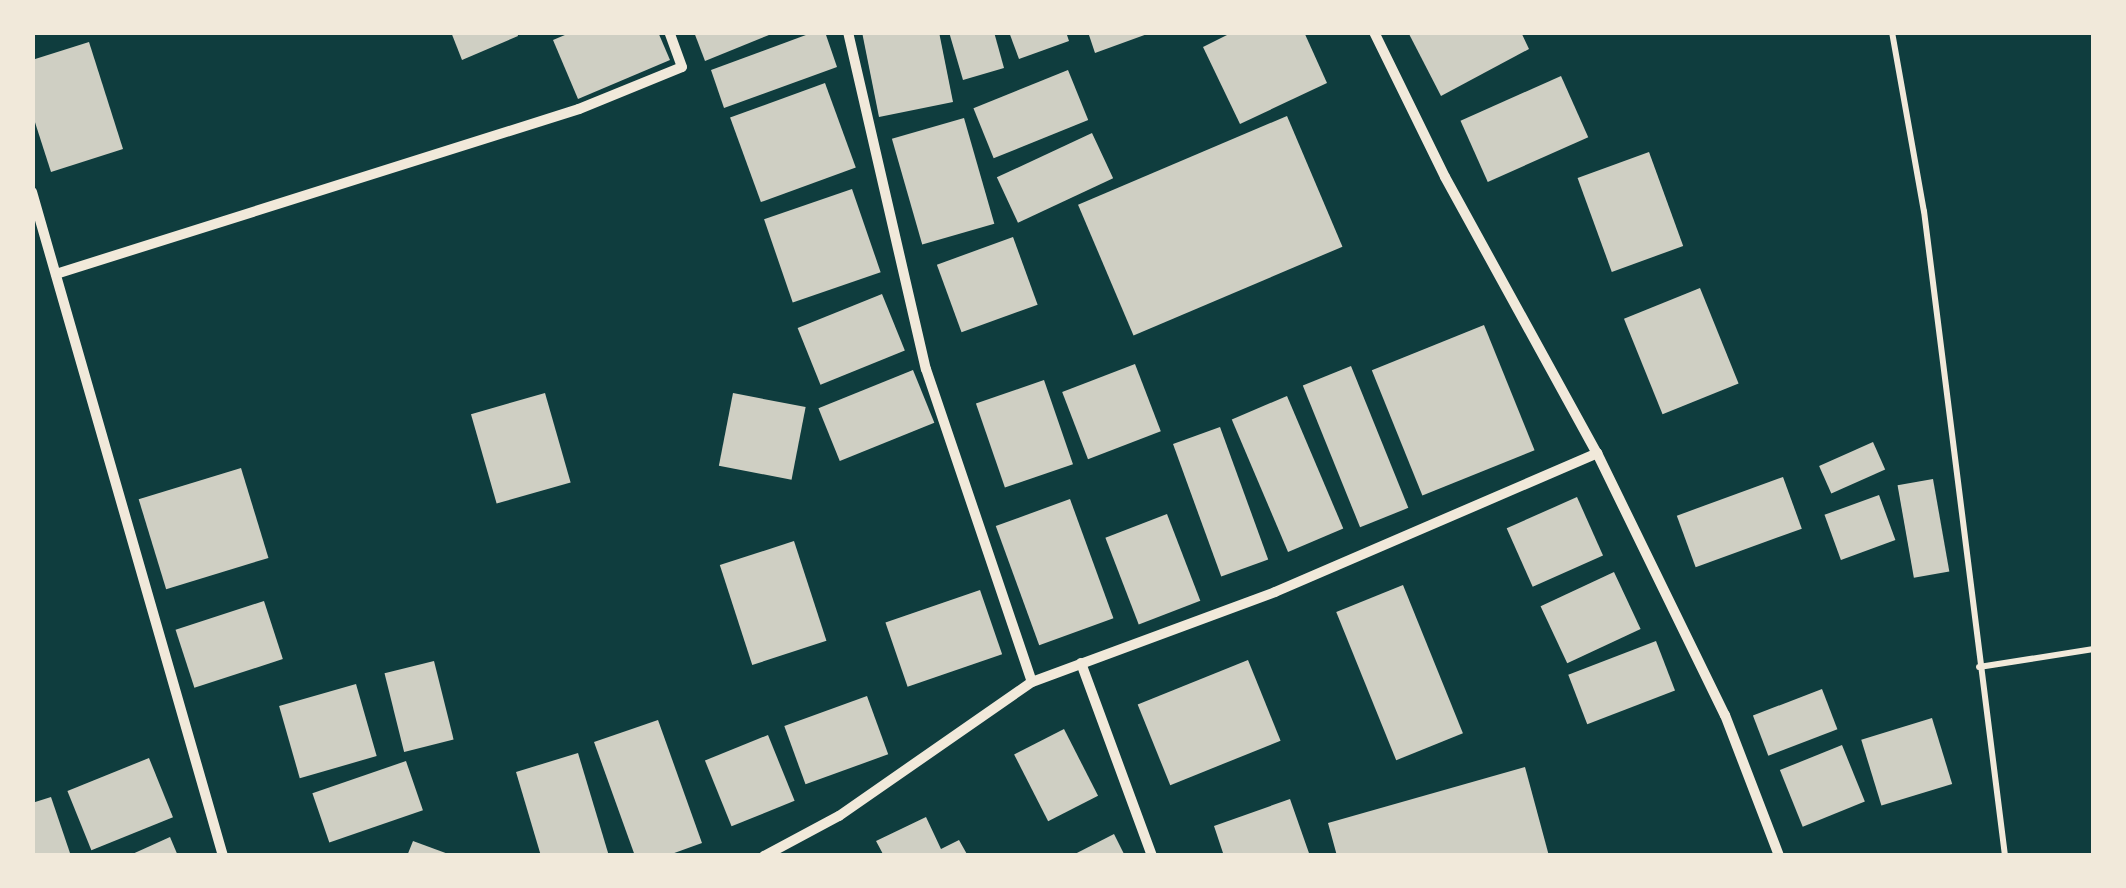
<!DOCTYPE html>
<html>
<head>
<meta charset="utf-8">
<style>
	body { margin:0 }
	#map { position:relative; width:2126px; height:888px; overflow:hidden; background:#0f3d3e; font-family:Literata,serif }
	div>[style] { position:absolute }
	.building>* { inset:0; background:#cfcfc3; transform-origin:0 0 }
	.path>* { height:6px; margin:-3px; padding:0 3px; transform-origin:3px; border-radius:3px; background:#f1e9da }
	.minor>* { height:10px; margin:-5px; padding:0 5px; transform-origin:5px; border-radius:5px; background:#f1e9da }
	span { translate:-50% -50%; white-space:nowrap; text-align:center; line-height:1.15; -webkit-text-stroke:10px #f1e9da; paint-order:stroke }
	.frame { position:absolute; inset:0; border:35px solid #f1e9da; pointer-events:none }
</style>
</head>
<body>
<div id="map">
	<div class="building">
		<i style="clip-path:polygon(451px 32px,517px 32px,518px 36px,462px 60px)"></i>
		<i style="clip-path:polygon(572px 32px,658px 32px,670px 60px,578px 99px,553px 40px)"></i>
		<i style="clip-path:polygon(694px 32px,774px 32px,774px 33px,705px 61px)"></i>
		<i style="clip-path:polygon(814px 32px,825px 32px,837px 67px,724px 108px,711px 70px)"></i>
		<i style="clip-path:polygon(862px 32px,939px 32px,953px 102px,879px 117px)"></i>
		<i style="clip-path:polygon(949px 32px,994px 32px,1004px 68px,963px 80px)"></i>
		<i style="clip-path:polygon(1009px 32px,1066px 32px,1069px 41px,1019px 59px)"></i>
		<i style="clip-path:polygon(1088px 32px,1150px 32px,1150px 33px,1095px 53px)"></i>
		<i style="clip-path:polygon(1233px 32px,1304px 32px,1327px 83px,1240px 124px,1203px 47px)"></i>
		<i style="clip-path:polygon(1408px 32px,1521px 32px,1529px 49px,1441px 96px)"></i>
		<i style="clip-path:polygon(89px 42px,123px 149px,51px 172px,32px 113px,32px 60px)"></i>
		<i style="left:1068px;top:70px;width:54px;height:102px;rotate:68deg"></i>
		<i style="left:1561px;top:76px;width:67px;height:110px;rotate:66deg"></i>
		<i style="left:825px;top:83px;width:90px;height:101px;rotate:70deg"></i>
		<i style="left:1287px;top:116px;width:142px;height:227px;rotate:67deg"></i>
		<i style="left:964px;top:118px;width:110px;height:75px;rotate:74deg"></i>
		<i style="left:1092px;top:133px;width:50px;height:105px;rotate:65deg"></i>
		<i style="left:1649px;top:152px;width:100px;height:76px;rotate:70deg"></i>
		<i style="left:852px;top:189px;width:88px;height:93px;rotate:71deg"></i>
		<i style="left:1013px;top:237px;width:72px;height:81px;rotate:70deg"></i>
		<i style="left:1700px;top:288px;width:103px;height:82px;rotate:68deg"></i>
		<i style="left:882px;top:294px;width:61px;height:91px;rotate:68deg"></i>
		<i style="left:1484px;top:325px;width:135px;height:121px;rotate:68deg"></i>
		<i style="left:1135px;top:364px;width:72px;height:78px;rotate:69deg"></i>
		<i style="left:1351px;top:366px;width:153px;height:52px;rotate:68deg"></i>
		<i style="left:913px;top:370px;width:57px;height:102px;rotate:68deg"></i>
		<i style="left:1044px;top:380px;width:89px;height:72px;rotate:71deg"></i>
		<i style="left:545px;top:393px;width:93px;height:77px;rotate:74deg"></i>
		<i style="left:733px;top:393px;width:74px;height:74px;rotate:11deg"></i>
		<i style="left:1287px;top:396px;width:144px;height:60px;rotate:67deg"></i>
		<i style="left:1220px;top:427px;width:141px;height:50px;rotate:70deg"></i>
		<i style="left:1873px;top:442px;width:30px;height:59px;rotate:66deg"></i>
		<i style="left:241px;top:468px;width:94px;height:107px;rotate:73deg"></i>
		<i style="left:1783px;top:477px;width:55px;height:113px;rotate:70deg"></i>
		<i style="left:1933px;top:479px;width:94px;height:36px;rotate:80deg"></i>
		<i style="left:1879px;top:495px;width:48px;height:58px;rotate:70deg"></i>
		<i style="left:1577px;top:497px;width:64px;height:77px;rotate:66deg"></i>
		<i style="left:1070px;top:499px;width:127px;height:79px;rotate:70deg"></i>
		<i style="left:1167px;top:514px;width:93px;height:66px;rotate:69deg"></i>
		<i style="left:794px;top:541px;width:105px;height:78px;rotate:72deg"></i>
		<i style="left:1614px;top:572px;width:63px;height:81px;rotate:65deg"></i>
		<i style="left:1403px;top:585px;width:160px;height:72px;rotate:68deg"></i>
		<i style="left:980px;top:590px;width:68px;height:100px;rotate:71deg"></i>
		<i style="left:264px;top:601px;width:61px;height:93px;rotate:72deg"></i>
		<i style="left:1656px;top:641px;width:53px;height:94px;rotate:69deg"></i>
		<i style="left:1248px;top:660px;width:87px;height:119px;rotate:68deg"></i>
		<i style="left:434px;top:661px;width:81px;height:51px;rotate:76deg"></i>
		<i style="left:356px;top:684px;width:75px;height:80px;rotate:74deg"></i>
		<i style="left:1822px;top:689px;width:43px;height:74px;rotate:69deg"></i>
		<i style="left:867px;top:696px;width:62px;height:88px;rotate:70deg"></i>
		<i style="left:1932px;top:718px;width:69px;height:74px;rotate:73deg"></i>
		<i style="clip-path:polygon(658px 720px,702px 843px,666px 856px,635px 856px,594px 742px)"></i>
		<i style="left:1064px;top:729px;width:75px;height:56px;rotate:63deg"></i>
		<i style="left:768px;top:735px;width:71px;height:68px;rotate:68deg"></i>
		<i style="left:1842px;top:745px;width:61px;height:67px;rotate:68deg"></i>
		<i style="clip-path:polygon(578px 753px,609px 856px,541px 856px,516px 772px)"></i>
		<i style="left:149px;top:758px;width:64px;height:88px;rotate:68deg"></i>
		<i style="left:406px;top:761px;width:52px;height:99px;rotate:71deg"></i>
		<i style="clip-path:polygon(1525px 767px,1549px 856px,1337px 856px,1328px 823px)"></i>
		<i style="clip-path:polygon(51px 797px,71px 856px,32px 856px,32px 803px)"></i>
		<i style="clip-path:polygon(1290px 799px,1310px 856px,1224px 856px,1214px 826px)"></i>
		<i style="clip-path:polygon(926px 817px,941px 849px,959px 840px,968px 856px,884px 856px,876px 841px)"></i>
		<i style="clip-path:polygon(1114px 834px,1125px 856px,1071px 856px)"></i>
		<i style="clip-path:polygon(170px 837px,178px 856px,128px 856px)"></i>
		<i style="clip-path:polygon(413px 841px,451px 855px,451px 856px,407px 856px)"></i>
	</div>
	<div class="path">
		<i style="left:1892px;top:32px;width:182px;rotate:79.9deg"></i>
		<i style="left:1924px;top:211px;width:650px;rotate:82.84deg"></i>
		<i style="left:1979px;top:667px;width:116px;rotate:-8.9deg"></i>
	</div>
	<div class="minor">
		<i style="left:848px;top:32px;width:346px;rotate:77deg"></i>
		<i style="left:926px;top:369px;width:330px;rotate:71.3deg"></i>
		<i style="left:1374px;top:32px;width:161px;rotate:63.9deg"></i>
		<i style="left:1445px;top:177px;width:315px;rotate:61.2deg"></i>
		<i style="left:1597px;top:453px;width:292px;rotate:64deg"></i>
		<i style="left:1725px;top:715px;width:151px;rotate:69deg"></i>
		<i style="left:32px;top:192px;width:691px;rotate:73.95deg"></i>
		<i style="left:56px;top:274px;width:548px;rotate:-17.51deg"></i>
		<i style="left:579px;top:109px;width:111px;rotate:-22.2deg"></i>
		<i style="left:682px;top:67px;width:37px;rotate:-110deg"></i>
		<i style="left:1081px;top:663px;width:206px;rotate:69.8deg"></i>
		<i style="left:764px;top:856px;width:85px;rotate:-28.1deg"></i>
		<i style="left:839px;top:816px;width:235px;rotate:-34.8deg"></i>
		<i style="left:1032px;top:682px;width:259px;rotate:-20.3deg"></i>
		<i style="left:1275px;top:592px;width:351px;rotate:-23.3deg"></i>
	</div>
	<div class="frame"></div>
</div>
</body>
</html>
